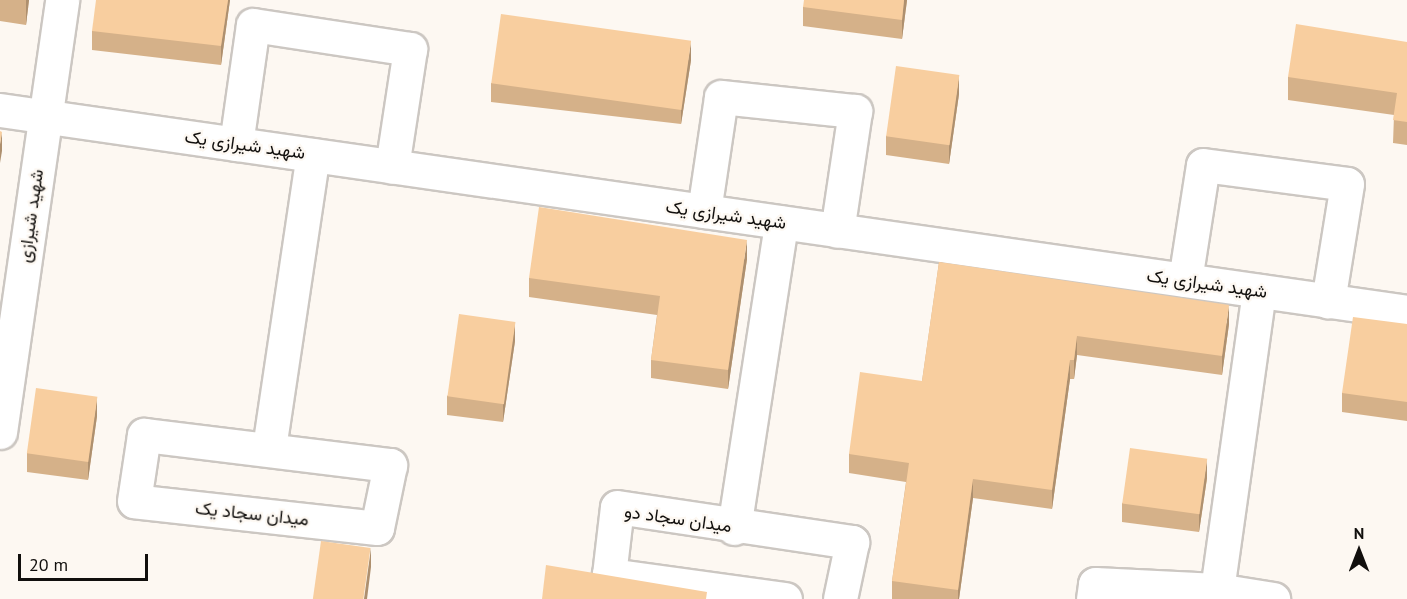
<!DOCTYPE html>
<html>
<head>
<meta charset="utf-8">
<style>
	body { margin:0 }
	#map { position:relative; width:1407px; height:599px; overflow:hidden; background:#fdf8f2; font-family:"PT Sans",Vazirmatn,sans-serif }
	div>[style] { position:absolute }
	.roads { filter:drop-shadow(2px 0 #ccc7c2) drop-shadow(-2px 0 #ccc7c2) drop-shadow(0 2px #ccc7c2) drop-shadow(0 -2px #ccc7c2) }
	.minor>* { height:33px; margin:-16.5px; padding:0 16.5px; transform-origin:16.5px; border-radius:16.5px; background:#fff }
	.wall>* { inset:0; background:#d5b189 }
	.shaded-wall>* { inset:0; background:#ae906f }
	.building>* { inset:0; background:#f8ce9f; transform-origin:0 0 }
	span { translate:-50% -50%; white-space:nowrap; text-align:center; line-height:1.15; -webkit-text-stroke:4.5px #fdf8f2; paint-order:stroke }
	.street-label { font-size:18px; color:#110f0d }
	.north { position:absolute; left:1329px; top:521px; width:60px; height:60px; -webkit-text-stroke:4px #fdf8f2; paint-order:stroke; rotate:0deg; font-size:16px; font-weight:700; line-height:24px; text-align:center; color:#110f0d }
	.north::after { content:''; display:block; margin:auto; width:21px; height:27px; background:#110f0d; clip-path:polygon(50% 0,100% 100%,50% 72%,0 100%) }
	.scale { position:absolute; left:18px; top:554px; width:130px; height:27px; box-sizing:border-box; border:3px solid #110f0d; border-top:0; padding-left:8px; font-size:18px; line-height:21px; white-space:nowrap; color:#110f0d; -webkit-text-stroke:4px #fdf8f2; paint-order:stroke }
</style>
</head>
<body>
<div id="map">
	<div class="roads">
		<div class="minor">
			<i style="left:0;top:110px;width:1421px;rotate:8.17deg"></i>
			<i style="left:236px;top:144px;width:120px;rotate:-81.9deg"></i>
			<i style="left:253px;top:25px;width:159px;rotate:8.7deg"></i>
			<i style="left:410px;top:49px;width:119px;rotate:98.7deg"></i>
			<i style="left:704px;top:211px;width:115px;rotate:-81.5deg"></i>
			<i style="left:721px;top:97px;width:135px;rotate:6deg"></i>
			<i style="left:855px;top:111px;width:121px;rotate:98.5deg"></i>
			<i style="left:1185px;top:280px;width:116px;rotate:-81.1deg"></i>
			<i style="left:1203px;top:165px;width:145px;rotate:7.5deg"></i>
			<i style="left:1347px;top:184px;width:119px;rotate:99.2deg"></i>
			<i style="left:0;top:432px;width:436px;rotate:-81.8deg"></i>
			<i style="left:144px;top:435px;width:248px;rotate:7deg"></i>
			<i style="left:390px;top:465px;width:64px;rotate:101.7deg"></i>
			<i style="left:377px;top:528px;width:244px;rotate:-173.7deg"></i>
			<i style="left:134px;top:501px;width:67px;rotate:-81.4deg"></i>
			<i style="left:269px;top:448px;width:296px;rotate:-81.5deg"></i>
			<i style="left:734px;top:528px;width:309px;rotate:-81.2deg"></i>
			<i style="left:1217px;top:590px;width:302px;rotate:-82deg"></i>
			<i style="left:785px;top:599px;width:178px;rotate:-172.2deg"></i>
			<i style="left:609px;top:575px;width:68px;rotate:-83.3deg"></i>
			<i style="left:617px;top:507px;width:238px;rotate:8.5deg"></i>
			<i style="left:852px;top:542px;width:58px;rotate:101.9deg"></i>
			<i style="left:1093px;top:599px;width:15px;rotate:-82deg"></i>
			<i style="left:1095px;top:584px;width:122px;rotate:2.8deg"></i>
			<i style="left:1217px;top:590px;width:57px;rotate:9.1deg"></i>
		</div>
	</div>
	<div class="wall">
		<i style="clip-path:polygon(0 0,29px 0,26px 25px,0 21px)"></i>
		<i style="clip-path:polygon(230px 0,221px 65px,92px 50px,92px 31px)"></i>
		<i style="clip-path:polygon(907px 0,902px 39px,803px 26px,803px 7px)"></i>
		<i style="clip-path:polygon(1407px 42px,1407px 145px,1393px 143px,1394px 115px,1288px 100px,1288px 77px)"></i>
		<i style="clip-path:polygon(691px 60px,681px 124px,491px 102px,491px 83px)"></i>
		<i style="clip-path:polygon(959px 94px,949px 164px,886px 155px,886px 136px)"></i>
		<i style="clip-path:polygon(747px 259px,728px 389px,651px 378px,651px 360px,657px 315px,529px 297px,529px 278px)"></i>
		<i style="clip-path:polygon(939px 262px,1229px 324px,1222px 375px,1077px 355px,1074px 379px,1070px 379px,1052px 509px,973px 498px,959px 599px,892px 599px,892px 581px,906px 482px,849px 473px,849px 454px,922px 381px)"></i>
		<i style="clip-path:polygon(1407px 324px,1407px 421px,1342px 412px,1342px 393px)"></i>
		<i style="clip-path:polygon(515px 341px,503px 422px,447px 415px,447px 396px)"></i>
		<i style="clip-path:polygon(97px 416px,88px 480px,27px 472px,27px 453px)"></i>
		<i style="clip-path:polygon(1207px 478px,1199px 532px,1122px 522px,1122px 503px)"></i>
	</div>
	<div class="shaded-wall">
		<i style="clip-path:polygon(26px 0,29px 0,26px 25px)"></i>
		<i style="clip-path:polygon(228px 0,230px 0,221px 65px,221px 46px)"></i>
		<i style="clip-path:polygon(904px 0,907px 0,902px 39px,902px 20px)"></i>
		<i style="clip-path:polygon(691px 42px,691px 60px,681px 124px,681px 105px)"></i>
		<i style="clip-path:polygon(959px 75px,959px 94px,949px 164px,949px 145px)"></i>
		<i style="clip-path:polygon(2px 132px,2px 151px,0 163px,0 144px)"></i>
		<i style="clip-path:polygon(747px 240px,747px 259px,728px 389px,728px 370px)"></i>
		<i style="clip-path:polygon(1229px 305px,1229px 324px,1222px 375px,1222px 356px)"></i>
		<i style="clip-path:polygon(515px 322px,515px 341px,503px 422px,503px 403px)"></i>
		<i style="clip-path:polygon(1077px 336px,1077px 355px,1074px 379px,1074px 360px)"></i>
		<i style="clip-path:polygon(1070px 360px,1070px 379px,1052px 509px,1052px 490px)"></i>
		<i style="clip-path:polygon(97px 397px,97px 416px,88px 480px,88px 461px)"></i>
		<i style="clip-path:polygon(1207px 459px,1207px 478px,1199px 532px,1199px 513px)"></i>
		<i style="clip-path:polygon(973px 479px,973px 498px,959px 599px,958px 599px,958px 590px)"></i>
		<i style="clip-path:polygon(371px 548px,371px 567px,367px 599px,364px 599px)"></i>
	</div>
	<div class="building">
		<i style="clip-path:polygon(96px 0,228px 0,221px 46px,92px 31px)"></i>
		<i style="clip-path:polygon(804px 0,904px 0,902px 20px,803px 7px)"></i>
		<i style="left:501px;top:14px;width:192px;height:70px;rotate:8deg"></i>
		<i style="clip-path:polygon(1296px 24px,1407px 42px,1407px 122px,1393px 120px,1397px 93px,1288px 77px)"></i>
		<i style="left:896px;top:66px;width:64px;height:71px;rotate:8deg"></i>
		<i style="clip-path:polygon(0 131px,2px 132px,0 144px)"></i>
		<i style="clip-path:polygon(539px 207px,747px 240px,728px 370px,651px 360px,660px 296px,529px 278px)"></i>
		<i style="clip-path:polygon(939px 262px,1229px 305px,1222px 356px,1077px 336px,1074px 360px,1070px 360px,1052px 490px,973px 479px,958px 590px,892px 581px,909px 463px,849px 454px,860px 372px,922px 381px)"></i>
		<i style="left:459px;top:314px;width:57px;height:83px;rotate:8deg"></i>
		<i style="clip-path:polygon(1353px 317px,1407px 324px,1407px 402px,1342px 393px)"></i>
		<i style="left:36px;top:388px;width:62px;height:66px;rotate:8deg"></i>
		<i style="left:1130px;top:448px;width:78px;height:56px;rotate:8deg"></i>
		<i style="left:321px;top:541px;width:50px;height:59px;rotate:8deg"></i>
		<i style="clip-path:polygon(546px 565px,707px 592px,706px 599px,542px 599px)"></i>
	</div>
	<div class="street-label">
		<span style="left:245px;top:145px;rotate:8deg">شهید شیرازی یک</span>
		<span style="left:726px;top:215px;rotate:8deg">شهید شیرازی یک</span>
		<span style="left:31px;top:216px;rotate:-82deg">شهید شیرازی</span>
		<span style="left:1207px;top:284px;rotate:8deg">شهید شیرازی یک</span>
		<span style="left:252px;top:514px;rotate:6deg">میدان سجاد یک</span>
		<span style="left:678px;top:519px;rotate:8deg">میدان سجاد دو</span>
	</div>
	<div class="north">N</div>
	<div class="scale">20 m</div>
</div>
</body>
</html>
